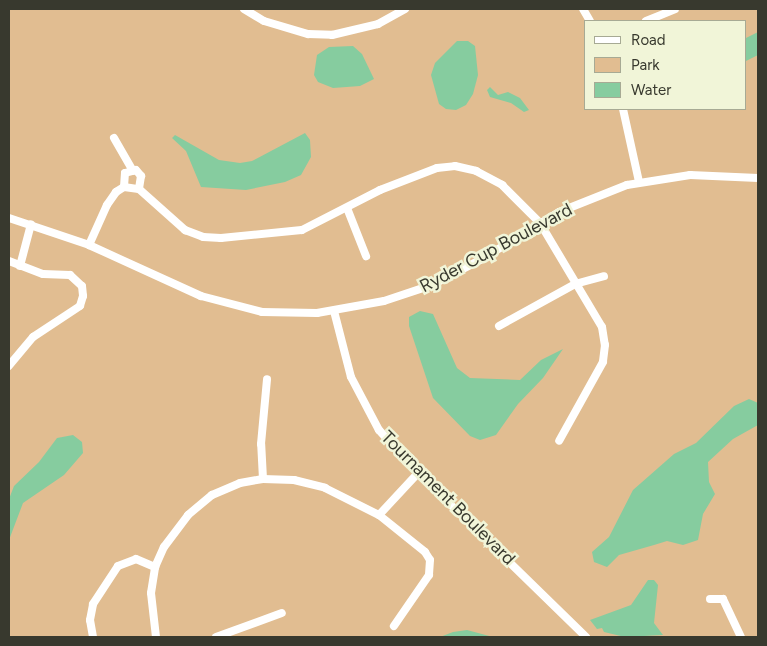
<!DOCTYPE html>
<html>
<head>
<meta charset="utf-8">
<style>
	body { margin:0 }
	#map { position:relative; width:767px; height:646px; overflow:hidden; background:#f1f5d8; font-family:Figtree,sans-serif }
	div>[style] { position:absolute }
	.green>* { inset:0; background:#e1bd91 }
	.water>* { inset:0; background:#86cc9f }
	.minor>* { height:8px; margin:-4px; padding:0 4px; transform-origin:4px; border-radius:4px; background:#fff }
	span { translate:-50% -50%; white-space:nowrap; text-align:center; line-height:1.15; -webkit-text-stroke:5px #f1f5d8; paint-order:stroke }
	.street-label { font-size:18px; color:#38392e }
	.frame { position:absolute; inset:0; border:10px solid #38392e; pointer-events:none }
	.legend { position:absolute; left:584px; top:20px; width:162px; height:90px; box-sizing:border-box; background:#f1f5d8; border:1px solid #a7aa94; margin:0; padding:6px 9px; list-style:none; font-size:15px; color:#38392e }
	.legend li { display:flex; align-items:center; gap:10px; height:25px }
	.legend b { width:25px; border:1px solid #a7aa94 }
</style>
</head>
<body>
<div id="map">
	<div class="green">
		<i style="clip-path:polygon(evenodd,9px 9px,758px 9px,758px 637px,9px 637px,9px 9px,586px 21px,746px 21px,746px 109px,586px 109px,586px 21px)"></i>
	</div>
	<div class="water">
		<i style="clip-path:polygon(758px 32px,758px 55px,746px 61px,746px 38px)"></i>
		<i style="clip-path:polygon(457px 41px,468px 41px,475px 46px,478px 75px,473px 94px,466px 105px,456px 110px,446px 109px,439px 104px,431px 75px,435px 63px)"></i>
		<i style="clip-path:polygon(353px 46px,362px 54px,374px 79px,360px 86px,333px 88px,318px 82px,314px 75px,317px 55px,329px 47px)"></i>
		<i style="clip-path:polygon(490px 87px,498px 95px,508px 92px,520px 98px,529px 110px,524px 112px,511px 103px,490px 97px,487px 90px)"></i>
		<i style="clip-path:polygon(305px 133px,310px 140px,311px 157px,301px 175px,285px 182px,246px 190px,201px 187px,186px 151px,172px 138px,175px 135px,219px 160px,240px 163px,252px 161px)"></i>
		<i style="clip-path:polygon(420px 311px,433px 314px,457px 368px,470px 378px,520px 380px,541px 360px,563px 349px,543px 378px,518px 404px,496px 435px,480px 440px,470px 436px,433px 398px,409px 326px,409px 317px)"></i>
		<i style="clip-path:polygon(749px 399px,758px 403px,758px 425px,733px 439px,708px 462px,709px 482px,715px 494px,703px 514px,698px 540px,683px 545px,667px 541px,654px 545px,619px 555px,607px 567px,594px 562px,592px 552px,609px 537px,633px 490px,674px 454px,696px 443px,734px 406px)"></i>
		<i style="clip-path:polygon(73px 435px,82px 442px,83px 453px,64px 475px,23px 503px,9px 540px,9px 499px,14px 486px,39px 462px,57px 438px)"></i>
		<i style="clip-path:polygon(648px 580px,654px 580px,658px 585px,654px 623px,663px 635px,625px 637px,604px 632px,602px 628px,597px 629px,590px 620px,631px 605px)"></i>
		<i style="clip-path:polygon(467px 630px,493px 637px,440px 637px,453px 632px)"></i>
	</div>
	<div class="minor">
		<i style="left:244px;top:9px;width:23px;rotate:31deg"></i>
		<i style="left:264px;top:21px;width:46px;rotate:16.5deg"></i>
		<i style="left:308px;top:34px;width:24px;rotate:2deg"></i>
		<i style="left:332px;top:35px;width:47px;rotate:-13.4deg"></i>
		<i style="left:378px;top:24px;width:31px;rotate:-29deg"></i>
		<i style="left:583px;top:9px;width:14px;rotate:60deg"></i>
		<i style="left:646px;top:21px;width:31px;rotate:-22deg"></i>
		<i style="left:623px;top:109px;width:75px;rotate:77.6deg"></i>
		<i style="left:114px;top:138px;width:38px;rotate:60deg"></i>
		<i style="left:124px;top:187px;width:14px;rotate:-86deg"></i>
		<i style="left:125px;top:173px;width:11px;rotate:-15deg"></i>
		<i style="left:136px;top:170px;width:8px;rotate:50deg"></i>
		<i style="left:141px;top:176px;width:13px;rotate:99deg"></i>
		<i style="left:347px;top:208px;width:52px;rotate:68.4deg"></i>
		<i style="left:9px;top:218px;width:84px;rotate:18.6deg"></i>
		<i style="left:89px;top:245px;width:123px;rotate:24.5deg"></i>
		<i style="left:201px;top:296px;width:63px;rotate:14.7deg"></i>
		<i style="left:262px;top:312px;width:55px;rotate:1deg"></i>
		<i style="left:317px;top:313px;width:68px;rotate:-10.2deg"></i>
		<i style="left:384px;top:301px;width:51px;rotate:-18.4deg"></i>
		<i style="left:432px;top:285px;width:56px;rotate:-27.5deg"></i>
		<i style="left:482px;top:259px;width:90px;rotate:-31.4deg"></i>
		<i style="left:559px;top:212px;width:73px;rotate:-21.7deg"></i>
		<i style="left:627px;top:185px;width:64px;rotate:-9deg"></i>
		<i style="left:690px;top:175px;width:68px;rotate:2.5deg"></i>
		<i style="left:89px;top:245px;width:44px;rotate:-65.8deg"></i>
		<i style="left:107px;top:205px;width:16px;rotate:-55deg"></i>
		<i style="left:116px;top:192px;width:9px;rotate:-32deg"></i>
		<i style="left:124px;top:187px;width:15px;rotate:8deg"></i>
		<i style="left:139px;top:189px;width:62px;rotate:41.7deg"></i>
		<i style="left:185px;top:230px;width:19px;rotate:21deg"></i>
		<i style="left:203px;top:237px;width:18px;rotate:3deg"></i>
		<i style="left:221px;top:238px;width:81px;rotate:-5.6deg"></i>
		<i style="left:302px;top:230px;width:88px;rotate:-27.1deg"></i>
		<i style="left:380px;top:190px;width:61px;rotate:-21.1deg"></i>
		<i style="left:437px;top:168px;width:18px;rotate:-6deg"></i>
		<i style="left:455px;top:166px;width:22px;rotate:13deg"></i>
		<i style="left:476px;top:171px;width:30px;rotate:28deg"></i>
		<i style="left:502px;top:185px;width:54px;rotate:45deg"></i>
		<i style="left:540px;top:223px;width:121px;rotate:59.2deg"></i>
		<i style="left:602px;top:327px;width:18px;rotate:81deg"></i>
		<i style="left:605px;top:345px;width:17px;rotate:97deg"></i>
		<i style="left:603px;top:362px;width:90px;rotate:119.1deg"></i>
		<i style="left:9px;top:261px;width:36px;rotate:21deg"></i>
		<i style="left:43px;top:274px;width:27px;rotate:2deg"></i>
		<i style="left:70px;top:275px;width:16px;rotate:43deg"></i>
		<i style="left:82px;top:286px;width:10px;rotate:84deg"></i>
		<i style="left:83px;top:296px;width:10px;rotate:107deg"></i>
		<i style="left:80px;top:306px;width:56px;rotate:146.6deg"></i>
		<i style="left:33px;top:337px;width:38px;rotate:130deg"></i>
		<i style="left:20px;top:266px;width:43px;rotate:-75.3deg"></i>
		<i style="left:334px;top:311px;width:68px;rotate:75.6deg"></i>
		<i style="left:351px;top:377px;width:60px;rotate:62.2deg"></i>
		<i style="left:379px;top:430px;width:58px;rotate:47.8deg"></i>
		<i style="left:418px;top:473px;width:235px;rotate:44.3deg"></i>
		<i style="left:499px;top:326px;width:87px;rotate:-28.9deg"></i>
		<i style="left:575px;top:284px;width:30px;rotate:-15deg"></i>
		<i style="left:263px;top:479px;width:35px;rotate:-93deg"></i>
		<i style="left:261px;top:444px;width:65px;rotate:-84.7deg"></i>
		<i style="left:379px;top:515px;width:57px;rotate:-47.1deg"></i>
		<i style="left:710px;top:599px;width:13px"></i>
		<i style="left:723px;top:599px;width:42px;rotate:64.7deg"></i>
		<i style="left:93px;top:637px;width:17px;rotate:-100deg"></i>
		<i style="left:90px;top:620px;width:16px;rotate:-79deg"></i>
		<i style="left:93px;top:604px;width:45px;rotate:-56.7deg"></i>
		<i style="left:118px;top:566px;width:19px;rotate:-21deg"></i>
		<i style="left:136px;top:559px;width:21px;rotate:23deg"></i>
		<i style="left:156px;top:637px;width:44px;rotate:-96.5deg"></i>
		<i style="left:151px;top:593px;width:26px;rotate:-81deg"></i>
		<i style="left:155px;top:567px;width:22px;rotate:-66deg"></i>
		<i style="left:164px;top:547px;width:40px;rotate:-53deg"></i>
		<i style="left:188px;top:515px;width:31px;rotate:-40deg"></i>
		<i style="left:212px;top:495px;width:30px;rotate:-23deg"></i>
		<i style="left:240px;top:483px;width:23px;rotate:-10deg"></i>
		<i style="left:263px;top:479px;width:31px;rotate:2deg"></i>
		<i style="left:294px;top:480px;width:32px;rotate:14deg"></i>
		<i style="left:325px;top:488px;width:60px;rotate:26.6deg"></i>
		<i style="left:379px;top:515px;width:59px;rotate:38.8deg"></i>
		<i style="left:425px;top:552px;width:9px;rotate:58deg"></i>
		<i style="left:430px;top:560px;width:15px;rotate:94deg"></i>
		<i style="left:429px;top:575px;width:62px;rotate:124.5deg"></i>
		<i style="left:216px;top:637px;width:70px;rotate:-20deg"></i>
	</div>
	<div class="street-label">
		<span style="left:496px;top:248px;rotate:-28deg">Ryder Cup Boulevard</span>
		<span style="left:448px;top:498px;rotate:45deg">Tournament Boulevard</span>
	</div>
	<div class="frame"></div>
	<ul class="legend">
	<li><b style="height:6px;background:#fff"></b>Road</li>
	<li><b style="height:14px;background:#e1bd91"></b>Park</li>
	<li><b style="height:14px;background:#86cc9f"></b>Water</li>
	</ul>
</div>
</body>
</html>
